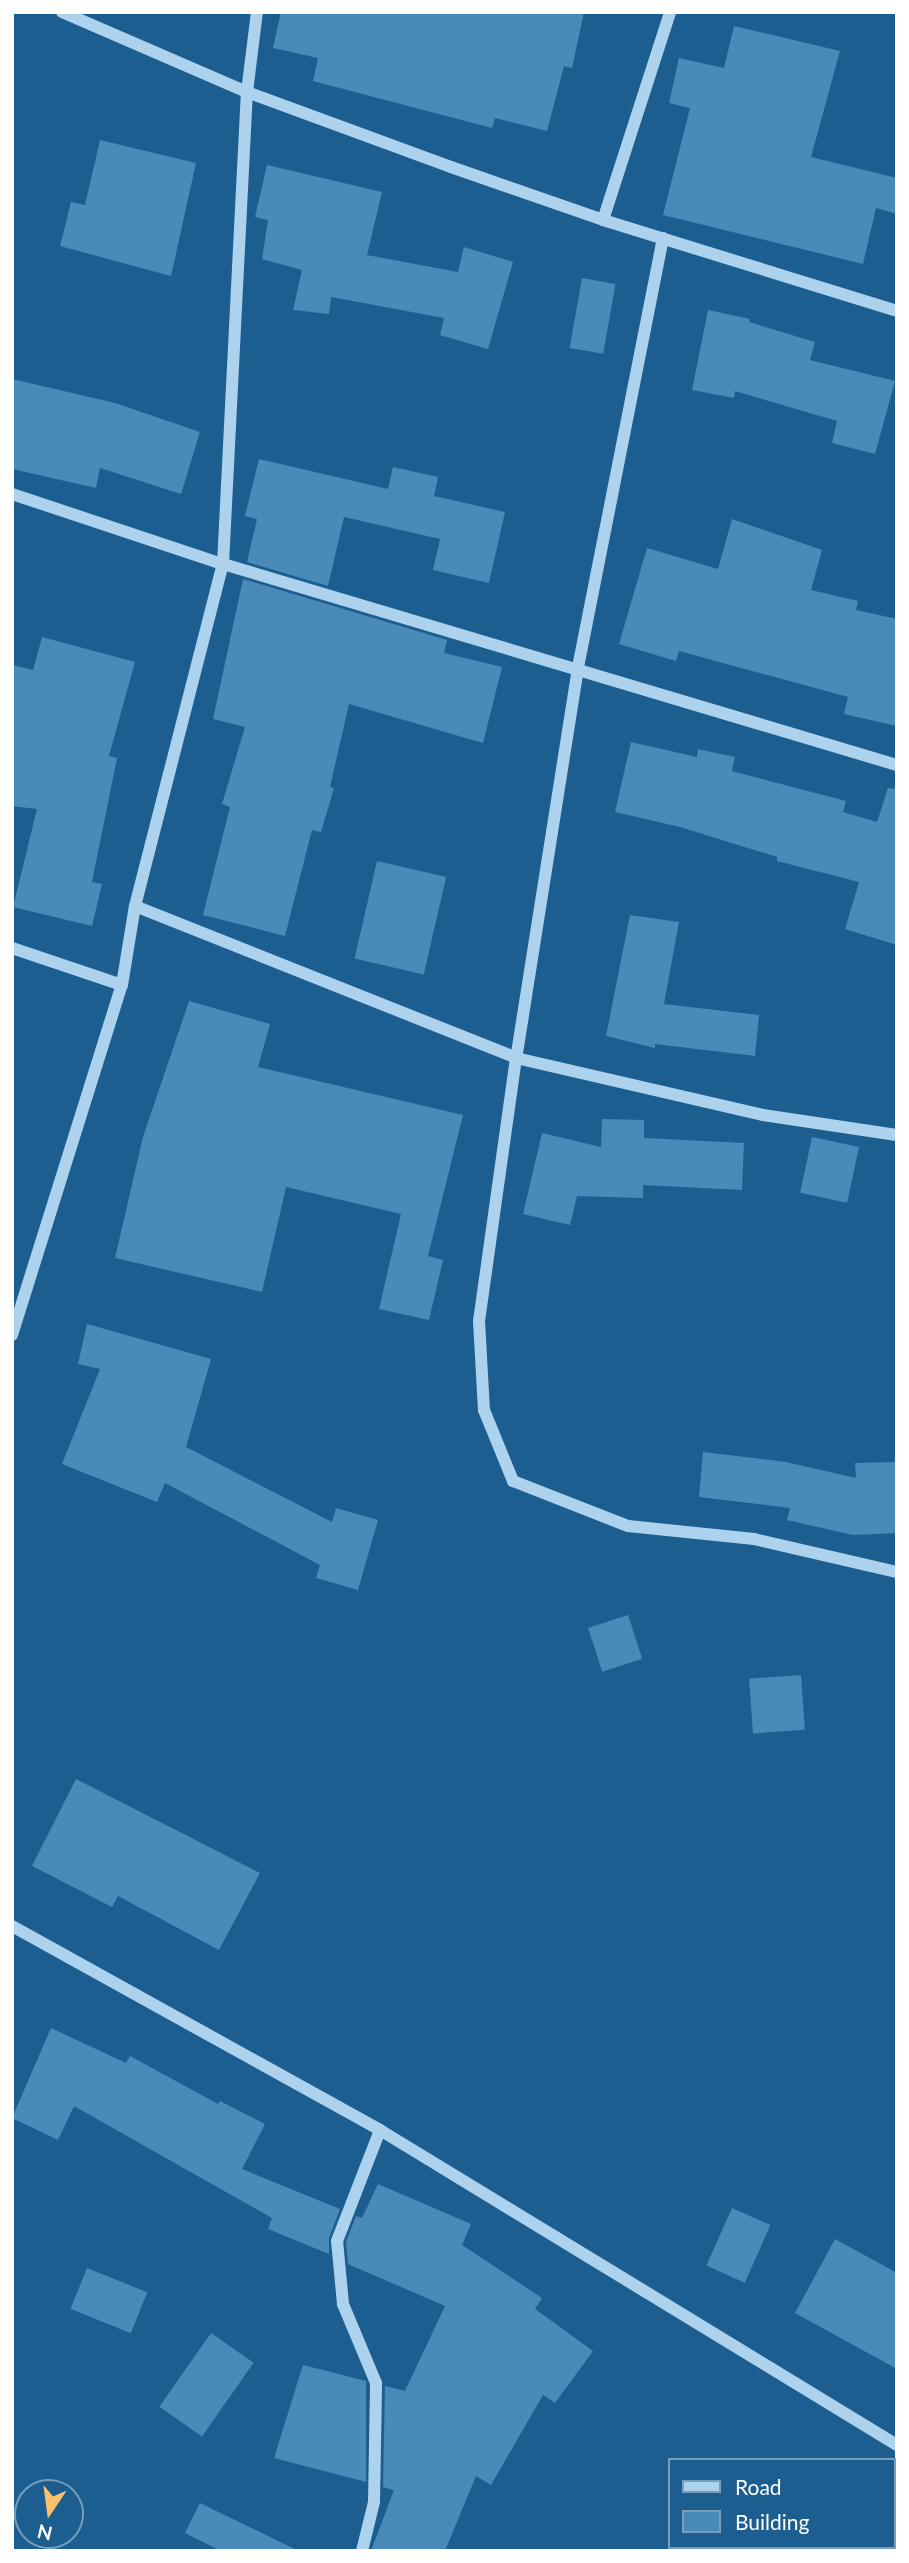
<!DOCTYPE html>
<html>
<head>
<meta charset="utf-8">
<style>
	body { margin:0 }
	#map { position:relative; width:909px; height:2563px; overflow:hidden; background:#1d5e91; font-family:Lato,sans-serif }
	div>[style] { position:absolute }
	.building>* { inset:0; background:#4a8ab9; transform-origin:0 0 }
	.minor>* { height:12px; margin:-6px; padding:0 6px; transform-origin:6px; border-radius:6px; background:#add2ee }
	span { translate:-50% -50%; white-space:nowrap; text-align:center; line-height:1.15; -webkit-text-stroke:7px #1d5e91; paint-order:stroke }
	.frame { position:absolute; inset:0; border:14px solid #fff; pointer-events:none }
	.legend { position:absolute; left:668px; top:2458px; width:228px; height:91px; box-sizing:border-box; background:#1d5e91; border:2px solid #779ebd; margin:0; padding:9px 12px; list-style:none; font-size:21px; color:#fff }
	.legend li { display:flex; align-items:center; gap:14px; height:35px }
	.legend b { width:35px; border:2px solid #779ebd }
	.north { position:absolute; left:14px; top:2479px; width:70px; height:70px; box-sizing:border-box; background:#1d5e91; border:2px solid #779ebd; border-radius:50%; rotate:193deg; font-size:19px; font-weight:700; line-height:28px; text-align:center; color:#fff }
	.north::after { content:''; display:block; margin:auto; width:24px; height:32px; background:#fdc16c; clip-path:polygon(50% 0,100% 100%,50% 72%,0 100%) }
</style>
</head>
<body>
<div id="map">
	<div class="building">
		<i style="clip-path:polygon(281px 12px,584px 12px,572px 68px,564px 66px,547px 131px,495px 118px,492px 128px,313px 81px,318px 58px,273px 48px)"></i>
		<i style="clip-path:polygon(734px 26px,840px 51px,811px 157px,897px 178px,897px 214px,876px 208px,863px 264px,663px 215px,690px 108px,669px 103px,679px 58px,724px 68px)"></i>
		<i style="clip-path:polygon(100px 140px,196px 163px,171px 276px,60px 246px,71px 202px,85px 205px)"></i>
		<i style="clip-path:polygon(267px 165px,382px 192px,367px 255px,458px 272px,464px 247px,513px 262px,488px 349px,440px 335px,444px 318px,331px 297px,329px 314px,293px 310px,302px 270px,262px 259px,268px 220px,255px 217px)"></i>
		<i style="left:582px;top:278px;width:34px;height:71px;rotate:10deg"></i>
		<i style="clip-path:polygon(708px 310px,750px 319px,749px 322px,815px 342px,810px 360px,895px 381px,875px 454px,832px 443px,837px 421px,735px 391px,734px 398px,692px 390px)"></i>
		<i style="clip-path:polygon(12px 379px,115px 403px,200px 432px,181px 494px,100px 468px,96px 488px,12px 469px)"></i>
		<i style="clip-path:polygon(259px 459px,388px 489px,393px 467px,438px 477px,434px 496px,505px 512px,489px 583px,433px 570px,440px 539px,344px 517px,328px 586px,247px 562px,257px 519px,245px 516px)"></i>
		<i style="clip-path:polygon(732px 519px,822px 550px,811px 590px,858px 601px,856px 610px,897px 619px,897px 726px,844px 714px,848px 697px,679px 651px,676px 661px,619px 644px,647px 548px,718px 569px)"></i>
		<i style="clip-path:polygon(243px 579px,447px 640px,444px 653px,502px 667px,483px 743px,349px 704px,330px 787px,334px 788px,321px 832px,312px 830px,285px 936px,203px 915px,230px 807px,222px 804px,245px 727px,213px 719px)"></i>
		<i style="clip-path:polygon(42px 637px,135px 662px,109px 756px,117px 758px,92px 882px,102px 884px,92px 926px,13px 907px,37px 809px,12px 806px,12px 665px,33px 670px)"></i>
		<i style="clip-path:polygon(631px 742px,697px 757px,698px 749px,735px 757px,732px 771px,846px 801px,843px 812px,877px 822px,888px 788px,897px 789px,897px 945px,845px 929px,859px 882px,777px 861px,777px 857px,680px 827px,615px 812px)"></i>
		<i style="left:377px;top:861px;width:71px;height:100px;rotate:13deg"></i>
		<i style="clip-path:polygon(630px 915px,679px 922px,664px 1004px,759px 1015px,755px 1056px,655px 1044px,655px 1048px,606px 1036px)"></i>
		<i style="clip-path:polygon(189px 1001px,270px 1024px,258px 1067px,463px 1115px,428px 1256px,443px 1260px,429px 1320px,379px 1309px,401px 1214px,286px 1187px,262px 1292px,115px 1258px,143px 1137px)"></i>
		<i style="clip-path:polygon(602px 1119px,644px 1120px,644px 1138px,744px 1143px,742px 1190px,643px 1185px,643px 1198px,577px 1196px,570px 1225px,523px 1214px,542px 1133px,601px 1147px)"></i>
		<i style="left:812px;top:1137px;width:48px;height:57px;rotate:12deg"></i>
		<i style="clip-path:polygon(87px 1324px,211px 1359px,186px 1447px,332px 1522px,336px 1508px,378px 1520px,358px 1590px,316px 1578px,320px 1565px,165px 1483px,157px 1502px,62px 1464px,100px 1369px,78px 1364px)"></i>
		<i style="clip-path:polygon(703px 1452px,786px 1462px,856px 1478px,855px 1463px,897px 1462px,897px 1533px,853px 1535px,787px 1520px,790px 1508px,699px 1497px)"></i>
		<i style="left:628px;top:1615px;width:46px;height:42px;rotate:72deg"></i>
		<i style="left:801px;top:1675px;width:55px;height:52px;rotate:86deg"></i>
		<i style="clip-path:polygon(76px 1779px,260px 1873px,219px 1950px,118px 1896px,112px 1907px,32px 1866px)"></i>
		<i style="clip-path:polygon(51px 2028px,126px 2063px,130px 2056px,218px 2104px,220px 2101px,265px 2124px,242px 2169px,340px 2209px,329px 2238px,329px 2254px,268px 2229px,272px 2218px,74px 2106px,58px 2140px,12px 2118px)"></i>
		<i style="clip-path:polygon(378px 2184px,471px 2224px,462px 2245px,542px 2298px,535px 2309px,593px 2351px,555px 2403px,543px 2395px,491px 2485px,476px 2476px,445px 2551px,371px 2551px,394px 2490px,383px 2487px,385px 2386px,405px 2391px,445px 2306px,348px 2264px,346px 2242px,356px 2216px,362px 2218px)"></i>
		<i style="left:732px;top:2208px;width:42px;height:63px;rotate:24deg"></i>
		<i style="clip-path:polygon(835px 2239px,897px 2273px,897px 2369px,795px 2313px)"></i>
		<i style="left:87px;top:2268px;width:65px;height:44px;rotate:22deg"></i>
		<i style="left:211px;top:2333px;width:52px;height:90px;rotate:35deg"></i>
		<i style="clip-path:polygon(303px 2365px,366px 2381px,366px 2482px,274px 2458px)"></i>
		<i style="clip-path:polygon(200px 2503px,299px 2551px,221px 2551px,185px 2533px)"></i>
	</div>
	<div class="minor">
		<i style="left:62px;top:12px;width:202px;rotate:23.4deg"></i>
		<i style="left:247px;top:92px;width:217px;rotate:20.2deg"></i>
		<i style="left:451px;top:167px;width:161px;rotate:19.2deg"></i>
		<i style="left:603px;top:220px;width:308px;rotate:17.2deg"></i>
		<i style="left:603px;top:220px;width:219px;rotate:-72.1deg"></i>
		<i style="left:663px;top:238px;width:438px;rotate:101.2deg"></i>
		<i style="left:578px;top:668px;width:395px;rotate:99deg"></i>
		<i style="left:516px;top:1058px;width:266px;rotate:98deg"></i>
		<i style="left:479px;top:1321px;width:89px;rotate:86.8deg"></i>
		<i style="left:484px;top:1410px;width:77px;rotate:67.8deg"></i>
		<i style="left:513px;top:1481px;width:123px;rotate:21.4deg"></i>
		<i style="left:628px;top:1526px;width:127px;rotate:5.9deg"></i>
		<i style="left:754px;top:1539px;width:147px;rotate:13deg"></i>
		<i style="left:12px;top:494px;width:222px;rotate:18.4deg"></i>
		<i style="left:223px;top:564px;width:703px;rotate:16.61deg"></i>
		<i style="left:135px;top:906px;width:410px;rotate:21.7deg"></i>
		<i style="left:516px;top:1058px;width:253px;rotate:13deg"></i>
		<i style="left:763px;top:1115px;width:135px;rotate:8.5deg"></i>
		<i style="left:12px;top:948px;width:116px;rotate:18.6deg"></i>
		<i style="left:12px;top:1335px;width:367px;rotate:-72.6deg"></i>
		<i style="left:122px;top:985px;width:80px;rotate:-80.7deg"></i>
		<i style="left:135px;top:906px;width:353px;rotate:-75.6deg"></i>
		<i style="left:223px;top:564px;width:473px;rotate:-87.1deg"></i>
		<i style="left:247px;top:92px;width:81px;rotate:-82.9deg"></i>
		<i style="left:12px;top:1926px;width:421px;rotate:29deg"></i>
		<i style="left:380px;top:2130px;width:605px;rotate:31.35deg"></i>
		<i style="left:362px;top:2551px;width:50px;rotate:-76.2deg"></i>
		<i style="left:374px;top:2502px;width:119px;rotate:-89deg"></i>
		<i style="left:376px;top:2383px;width:86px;rotate:-112.7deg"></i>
		<i style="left:343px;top:2304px;width:63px;rotate:-95.4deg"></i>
		<i style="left:337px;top:2241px;width:119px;rotate:-68.8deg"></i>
	</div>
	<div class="frame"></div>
	<ul class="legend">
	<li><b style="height:9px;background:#add2ee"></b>Road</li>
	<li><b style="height:19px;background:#4a8ab9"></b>Building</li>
	</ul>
	<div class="north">N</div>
</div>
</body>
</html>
